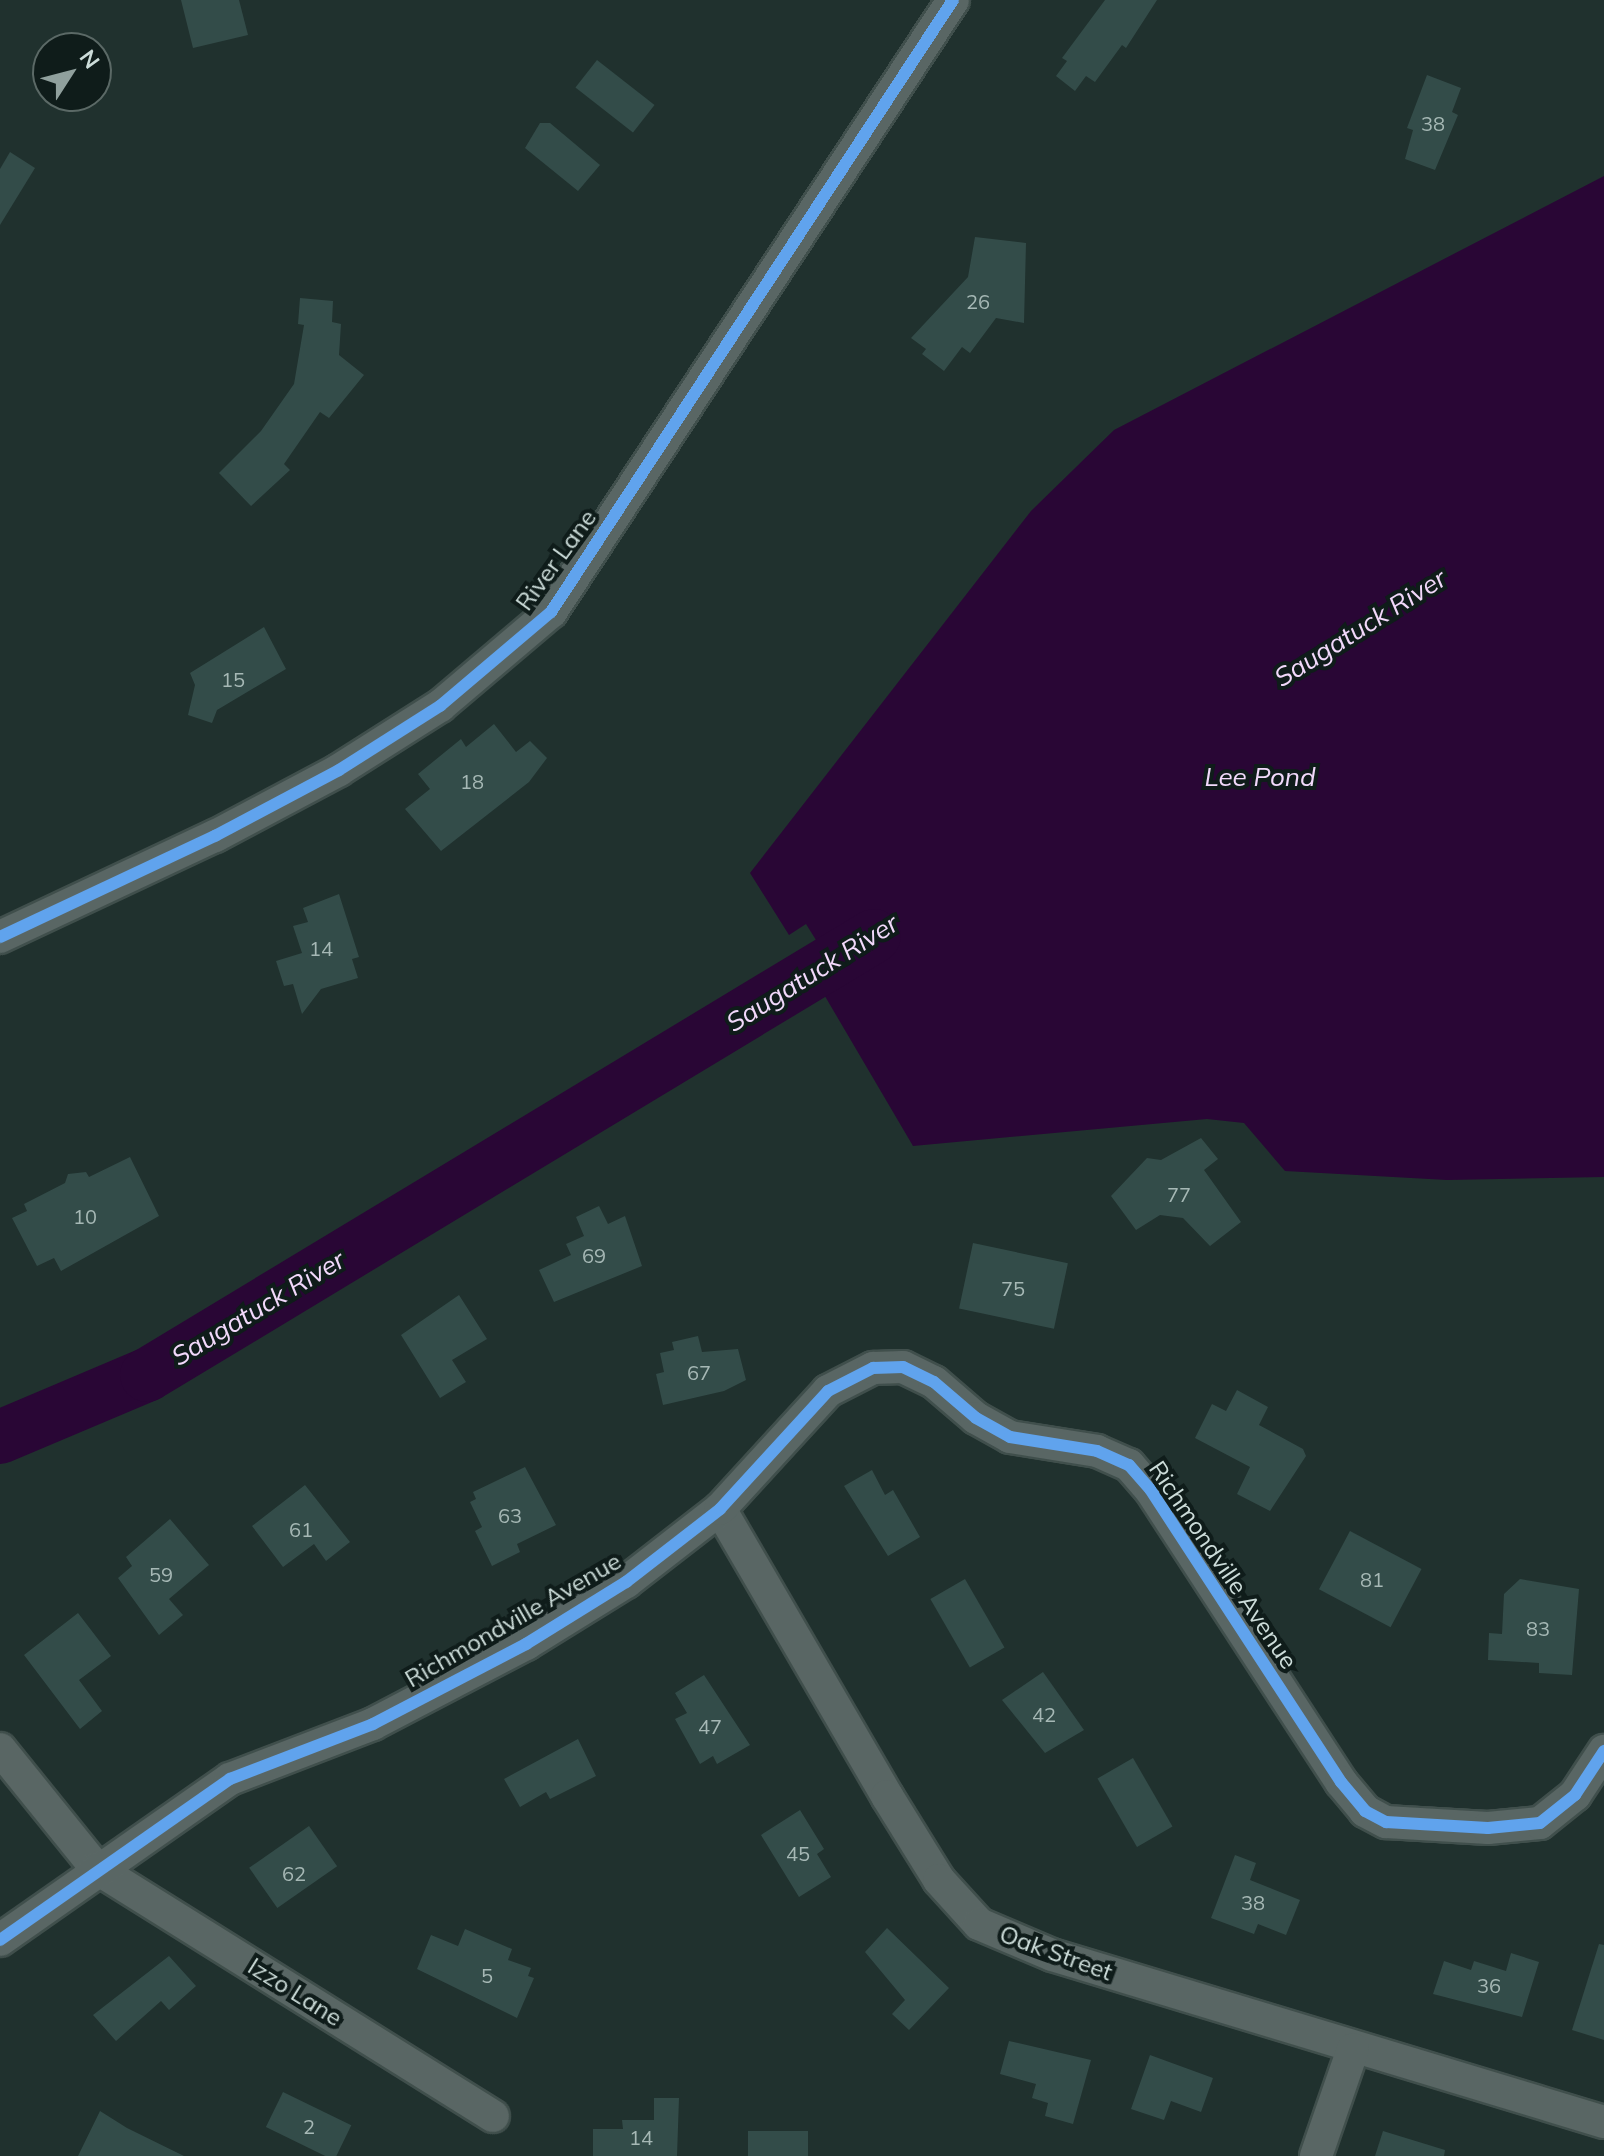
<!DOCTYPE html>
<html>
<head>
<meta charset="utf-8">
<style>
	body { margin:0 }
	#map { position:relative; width:1604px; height:2156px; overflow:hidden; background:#20312e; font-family:Mulish,sans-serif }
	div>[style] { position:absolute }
	.water>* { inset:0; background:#290635 }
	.river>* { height:54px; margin:-27px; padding:0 27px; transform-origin:27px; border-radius:27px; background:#290635 }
	.building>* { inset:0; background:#334c49; transform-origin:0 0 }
	.roads { filter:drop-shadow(2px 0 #404f4c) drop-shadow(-2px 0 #404f4c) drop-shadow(0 2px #404f4c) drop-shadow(0 -2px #404f4c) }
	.street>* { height:32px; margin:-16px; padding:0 16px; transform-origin:16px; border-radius:16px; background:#596664 }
	.cycleway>* { height:12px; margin:-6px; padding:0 6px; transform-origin:6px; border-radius:6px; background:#60a3ed }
	span { translate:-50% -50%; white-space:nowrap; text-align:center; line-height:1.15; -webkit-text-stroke:8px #0f1c1a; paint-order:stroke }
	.number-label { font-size:20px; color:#a6b8b5 }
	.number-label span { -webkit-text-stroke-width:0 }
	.street-label { font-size:24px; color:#ccdcd9 }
	.water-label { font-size:26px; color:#f2d9fb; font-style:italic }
	.north { position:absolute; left:32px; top:32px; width:80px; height:80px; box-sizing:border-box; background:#0f1c1a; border:2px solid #5b6966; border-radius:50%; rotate:54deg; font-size:22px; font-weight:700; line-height:32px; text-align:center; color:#ccdcd9 }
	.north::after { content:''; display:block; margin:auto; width:28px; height:36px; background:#90a09d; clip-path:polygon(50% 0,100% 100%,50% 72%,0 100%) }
</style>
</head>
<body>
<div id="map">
	<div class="water">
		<i style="clip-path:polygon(1604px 176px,1604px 1177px,1447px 1180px,1285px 1171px,1244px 1123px,1207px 1119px,913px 1146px,799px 952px,816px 940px,806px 924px,789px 935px,750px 873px,1031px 511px,1114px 430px)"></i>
	</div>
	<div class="river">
		<i style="left:0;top:1437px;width:160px;rotate:-22.9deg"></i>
		<i style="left:147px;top:1375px;width:849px;rotate:-31.13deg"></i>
	</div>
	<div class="building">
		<i style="clip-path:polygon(181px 0,239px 0,248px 35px,193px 48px)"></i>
		<i style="clip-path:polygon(1105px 0,1157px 0,1126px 48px,1122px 45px,1095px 82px,1086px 76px,1075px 91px,1056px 76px,1067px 61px,1062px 58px)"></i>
		<i style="left:597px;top:60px;width:73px;height:35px;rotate:38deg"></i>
		<i style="clip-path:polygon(1427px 75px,1461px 88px,1452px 112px,1458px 115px,1435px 170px,1405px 159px,1413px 130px,1407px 128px)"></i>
		<i style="clip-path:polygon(540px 123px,550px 123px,600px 165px,578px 191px,525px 148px)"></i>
		<i style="clip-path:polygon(10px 152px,35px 168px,0 225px,0 169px)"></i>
		<i style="clip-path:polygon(975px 237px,1026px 243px,1024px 323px,996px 318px,970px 353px,962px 347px,944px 371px,922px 354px,926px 349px,911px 338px,968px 277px)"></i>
		<i style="clip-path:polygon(300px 298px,333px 301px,332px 322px,341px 324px,339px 355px,364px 375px,329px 418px,320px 412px,284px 464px,290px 470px,251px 506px,219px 473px,261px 431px,294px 384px,304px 325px,298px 324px)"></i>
		<i style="clip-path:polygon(264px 627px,286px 669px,217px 710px,212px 723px,188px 715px,195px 685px,190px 673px)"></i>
		<i style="clip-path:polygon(494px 724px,516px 752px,530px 741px,547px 758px,529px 782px,441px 851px,405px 809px,430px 789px,418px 774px,461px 739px,466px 747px)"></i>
		<i style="clip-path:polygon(339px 894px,359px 957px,352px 959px,358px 978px,321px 989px,302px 1014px,293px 984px,284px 986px,276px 961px,302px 953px,293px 926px,308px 922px,303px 908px)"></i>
		<i style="clip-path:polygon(1201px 1138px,1218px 1159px,1204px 1170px,1241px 1222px,1210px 1246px,1183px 1218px,1160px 1215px,1136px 1230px,1111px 1196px,1147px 1158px,1161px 1160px)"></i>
		<i style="clip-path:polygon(130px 1157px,159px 1216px,61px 1271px,54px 1258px,37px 1266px,12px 1218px,27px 1211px,24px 1204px,65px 1183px,68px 1174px,86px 1172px,89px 1177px)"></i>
		<i style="clip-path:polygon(599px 1206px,608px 1224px,625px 1216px,642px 1266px,554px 1302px,539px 1270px,571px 1255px,566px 1244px,584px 1236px,576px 1217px)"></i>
		<i style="left:973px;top:1243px;width:97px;height:67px;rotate:12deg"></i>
		<i style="clip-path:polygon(459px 1295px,487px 1339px,452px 1360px,466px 1382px,440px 1398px,401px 1335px)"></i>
		<i style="clip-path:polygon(698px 1336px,702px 1352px,738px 1349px,746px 1380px,724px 1391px,663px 1405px,656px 1374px,664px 1372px,660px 1353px,674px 1350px,672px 1342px)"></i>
		<i style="clip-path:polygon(1237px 1390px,1268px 1407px,1259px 1425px,1303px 1449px,1306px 1456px,1270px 1511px,1237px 1494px,1250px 1467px,1195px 1438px,1212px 1404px,1226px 1411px)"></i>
		<i style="clip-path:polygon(525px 1467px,556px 1525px,517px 1544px,520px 1552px,492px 1566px,475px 1531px,482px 1527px,470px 1502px,476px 1499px,473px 1492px)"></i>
		<i style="clip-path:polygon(872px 1470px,885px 1495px,893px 1490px,920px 1537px,888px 1556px,844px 1486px)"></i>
		<i style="clip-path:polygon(305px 1485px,350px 1542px,326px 1561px,314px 1544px,283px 1567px,252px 1526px)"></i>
		<i style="clip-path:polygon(170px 1519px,209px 1565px,169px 1599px,183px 1615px,159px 1635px,118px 1578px,132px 1566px,126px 1557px)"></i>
		<i style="left:1350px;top:1531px;width:81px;height:66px;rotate:28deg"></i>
		<i style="left:965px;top:1579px;width:79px;height:40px;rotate:60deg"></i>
		<i style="clip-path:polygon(1520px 1579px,1579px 1589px,1572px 1675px,1539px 1673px,1539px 1663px,1488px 1660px,1489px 1633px,1502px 1634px,1504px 1594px)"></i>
		<i style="clip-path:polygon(78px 1613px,111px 1656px,79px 1680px,102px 1711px,80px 1729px,24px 1655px)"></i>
		<i style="clip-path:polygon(1043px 1672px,1084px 1730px,1045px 1753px,1002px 1700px)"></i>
		<i style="clip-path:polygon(704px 1675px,750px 1745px,717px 1764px,713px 1756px,700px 1764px,675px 1719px,687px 1713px,675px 1693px)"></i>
		<i style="clip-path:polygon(578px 1739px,596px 1776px,550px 1799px,546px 1792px,520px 1807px,504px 1779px)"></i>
		<i style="left:1133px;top:1758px;width:79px;height:41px;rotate:60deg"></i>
		<i style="clip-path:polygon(800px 1810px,824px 1849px,817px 1854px,831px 1877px,799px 1897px,761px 1835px)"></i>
		<i style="left:309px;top:1826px;width:49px;height:73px;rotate:55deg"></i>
		<i style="clip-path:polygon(1235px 1855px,1256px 1863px,1250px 1880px,1300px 1900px,1286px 1935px,1258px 1924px,1254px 1934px,1211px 1918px)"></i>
		<i style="clip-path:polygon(887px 1928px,949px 1988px,909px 2030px,892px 2014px,905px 2000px,865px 1952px)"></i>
		<i style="clip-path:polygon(465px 1929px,512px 1949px,508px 1960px,531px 1968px,528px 1976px,534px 1978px,517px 2018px,417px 1969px,431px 1935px,458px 1946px)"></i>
		<i style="clip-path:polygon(1599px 1944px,1604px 1945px,1604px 2040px,1572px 2030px)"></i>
		<i style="clip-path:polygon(1511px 1953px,1539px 1962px,1522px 2017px,1433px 1994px,1444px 1961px,1471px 1970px,1474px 1961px,1506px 1971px)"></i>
		<i style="clip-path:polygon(169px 1956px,196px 1986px,169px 2010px,161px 2001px,116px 2041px,93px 2015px)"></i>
		<i style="clip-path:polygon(1009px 2041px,1091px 2060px,1073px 2124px,1045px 2116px,1048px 2103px,1032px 2098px,1036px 2084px,1000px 2074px)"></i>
		<i style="clip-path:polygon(1150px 2055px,1213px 2078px,1201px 2112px,1171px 2101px,1164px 2120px,1131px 2109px)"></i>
		<i style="left:283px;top:2092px;width:76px;height:39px;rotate:26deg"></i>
		<i style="clip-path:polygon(654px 2098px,679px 2098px,677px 2156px,593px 2156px,593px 2129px,623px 2129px,622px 2120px,654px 2120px)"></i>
		<i style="clip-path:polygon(100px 2111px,127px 2128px,184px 2156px,78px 2156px)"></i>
		<i style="left:748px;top:2131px;width:60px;height:25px"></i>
		<i style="clip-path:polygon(1383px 2131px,1445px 2150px,1444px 2156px,1375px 2156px)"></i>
	</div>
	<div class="roads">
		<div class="street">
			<i style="left:0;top:937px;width:238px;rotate:-25.2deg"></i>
			<i style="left:215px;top:836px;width:140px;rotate:-28deg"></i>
			<i style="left:339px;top:770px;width:120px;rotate:-32.4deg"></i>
			<i style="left:440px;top:706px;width:145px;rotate:-40.3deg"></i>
			<i style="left:551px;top:612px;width:732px;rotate:-56.7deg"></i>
			<i style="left:720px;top:1509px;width:332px;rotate:59.8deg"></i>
			<i style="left:887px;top:1796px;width:99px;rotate:58.2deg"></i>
			<i style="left:939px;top:1880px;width:59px;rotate:47.7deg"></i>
			<i style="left:979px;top:1924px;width:79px;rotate:23deg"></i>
			<i style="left:1052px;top:1955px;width:577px;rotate:16.83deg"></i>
			<i style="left:0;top:1749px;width:153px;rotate:51.1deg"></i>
			<i style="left:96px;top:1868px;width:468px;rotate:32deg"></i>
			<i style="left:0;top:1940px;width:281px;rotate:-35deg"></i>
			<i style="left:230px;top:1779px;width:153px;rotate:-21deg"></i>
			<i style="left:373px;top:1724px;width:173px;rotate:-27.6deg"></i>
			<i style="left:526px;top:1644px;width:118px;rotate:-31.8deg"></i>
			<i style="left:626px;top:1582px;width:119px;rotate:-37.8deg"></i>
			<i style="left:720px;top:1509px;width:160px;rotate:-47.5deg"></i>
			<i style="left:828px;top:1391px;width:51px;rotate:-27.1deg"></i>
			<i style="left:873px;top:1368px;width:30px;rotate:-2deg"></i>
			<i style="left:903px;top:1367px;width:34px;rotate:26deg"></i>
			<i style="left:934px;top:1382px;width:55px;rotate:40.6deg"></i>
			<i style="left:976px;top:1418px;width:39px;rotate:29deg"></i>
			<i style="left:1010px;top:1437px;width:88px;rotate:9.1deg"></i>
			<i style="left:1097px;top:1451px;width:35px;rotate:24deg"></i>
			<i style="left:1129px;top:1465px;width:32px;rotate:49deg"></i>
			<i style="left:1150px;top:1489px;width:350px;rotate:56.9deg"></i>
			<i style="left:1341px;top:1782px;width:38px;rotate:50deg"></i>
			<i style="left:1365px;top:1811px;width:24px;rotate:28deg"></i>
			<i style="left:1386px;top:1822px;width:102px;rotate:3.4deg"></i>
			<i style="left:1488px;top:1828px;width:52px;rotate:-5.5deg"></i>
			<i style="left:1540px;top:1823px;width:45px;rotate:-38.7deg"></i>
			<i style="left:1575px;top:1795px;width:53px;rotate:-56.6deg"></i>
			<i style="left:1316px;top:2156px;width:113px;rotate:-70.9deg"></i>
		</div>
	</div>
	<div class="cycleway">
		<i style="left:0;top:937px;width:238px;rotate:-25.2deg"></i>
		<i style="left:215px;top:836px;width:140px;rotate:-28deg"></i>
		<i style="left:339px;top:770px;width:120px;rotate:-32.4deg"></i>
		<i style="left:440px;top:706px;width:145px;rotate:-40.3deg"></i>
		<i style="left:551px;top:612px;width:732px;rotate:-56.7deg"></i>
		<i style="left:0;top:1940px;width:281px;rotate:-35deg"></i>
		<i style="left:230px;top:1779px;width:153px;rotate:-21deg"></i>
		<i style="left:373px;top:1724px;width:173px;rotate:-27.6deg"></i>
		<i style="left:526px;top:1644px;width:118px;rotate:-31.8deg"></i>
		<i style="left:626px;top:1582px;width:119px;rotate:-37.8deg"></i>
		<i style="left:720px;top:1509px;width:160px;rotate:-47.5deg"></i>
		<i style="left:828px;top:1391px;width:51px;rotate:-27.1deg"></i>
		<i style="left:873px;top:1368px;width:30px;rotate:-2deg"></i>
		<i style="left:903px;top:1367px;width:34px;rotate:26deg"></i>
		<i style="left:934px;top:1382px;width:55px;rotate:40.6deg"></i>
		<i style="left:976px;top:1418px;width:39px;rotate:29deg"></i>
		<i style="left:1010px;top:1437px;width:88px;rotate:9.1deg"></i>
		<i style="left:1097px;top:1451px;width:35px;rotate:24deg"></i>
		<i style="left:1129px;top:1465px;width:32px;rotate:49deg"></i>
		<i style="left:1150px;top:1489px;width:350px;rotate:56.9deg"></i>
		<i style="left:1341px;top:1782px;width:38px;rotate:50deg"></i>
		<i style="left:1365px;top:1811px;width:24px;rotate:28deg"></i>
		<i style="left:1386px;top:1822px;width:102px;rotate:3.4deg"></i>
		<i style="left:1488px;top:1828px;width:52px;rotate:-5.5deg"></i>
		<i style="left:1540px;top:1823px;width:45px;rotate:-38.7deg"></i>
		<i style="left:1575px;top:1795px;width:53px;rotate:-56.6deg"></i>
	</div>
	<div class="number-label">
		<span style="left:1433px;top:123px">38</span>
		<span style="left:978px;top:301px">26</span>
		<span style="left:233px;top:679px">15</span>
		<span style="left:472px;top:781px">18</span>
		<span style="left:321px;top:948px">14</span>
		<span style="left:1179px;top:1194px">77</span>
		<span style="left:85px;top:1216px">10</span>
		<span style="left:594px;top:1255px">69</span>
		<span style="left:1013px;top:1288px">75</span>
		<span style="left:699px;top:1372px">67</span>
		<span style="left:510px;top:1515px">63</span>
		<span style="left:301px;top:1529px">61</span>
		<span style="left:161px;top:1574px">59</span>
		<span style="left:1372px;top:1579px">81</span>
		<span style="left:1538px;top:1628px">83</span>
		<span style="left:1044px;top:1714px">42</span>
		<span style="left:710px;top:1726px">47</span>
		<span style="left:798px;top:1853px">45</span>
		<span style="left:294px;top:1873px">62</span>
		<span style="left:1253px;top:1902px">38</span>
		<span style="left:487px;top:1975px">5</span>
		<span style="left:1489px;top:1985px">36</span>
		<span style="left:309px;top:2126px">2</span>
		<span style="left:641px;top:2137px">14</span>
	</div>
	<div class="street-label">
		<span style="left:556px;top:560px;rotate:-54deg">River Lane</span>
		<span style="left:1223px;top:1565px;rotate:56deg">Richmondville Avenue</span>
		<span style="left:513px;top:1620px;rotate:-30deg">Richmondville Avenue</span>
		<span style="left:1056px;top:1953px;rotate:20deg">Oak Street</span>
		<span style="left:295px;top:1992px;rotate:32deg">Izzo Lane</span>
	</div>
	<div class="water-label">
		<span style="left:1360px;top:628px;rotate:-32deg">Saugatuck River</span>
		<span style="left:1260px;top:777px">Lee Pond</span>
		<span style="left:812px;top:973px;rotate:-32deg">Saugatuck River</span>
		<span style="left:258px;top:1308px;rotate:-31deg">Saugatuck River</span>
	</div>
	<div class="north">N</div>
</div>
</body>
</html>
